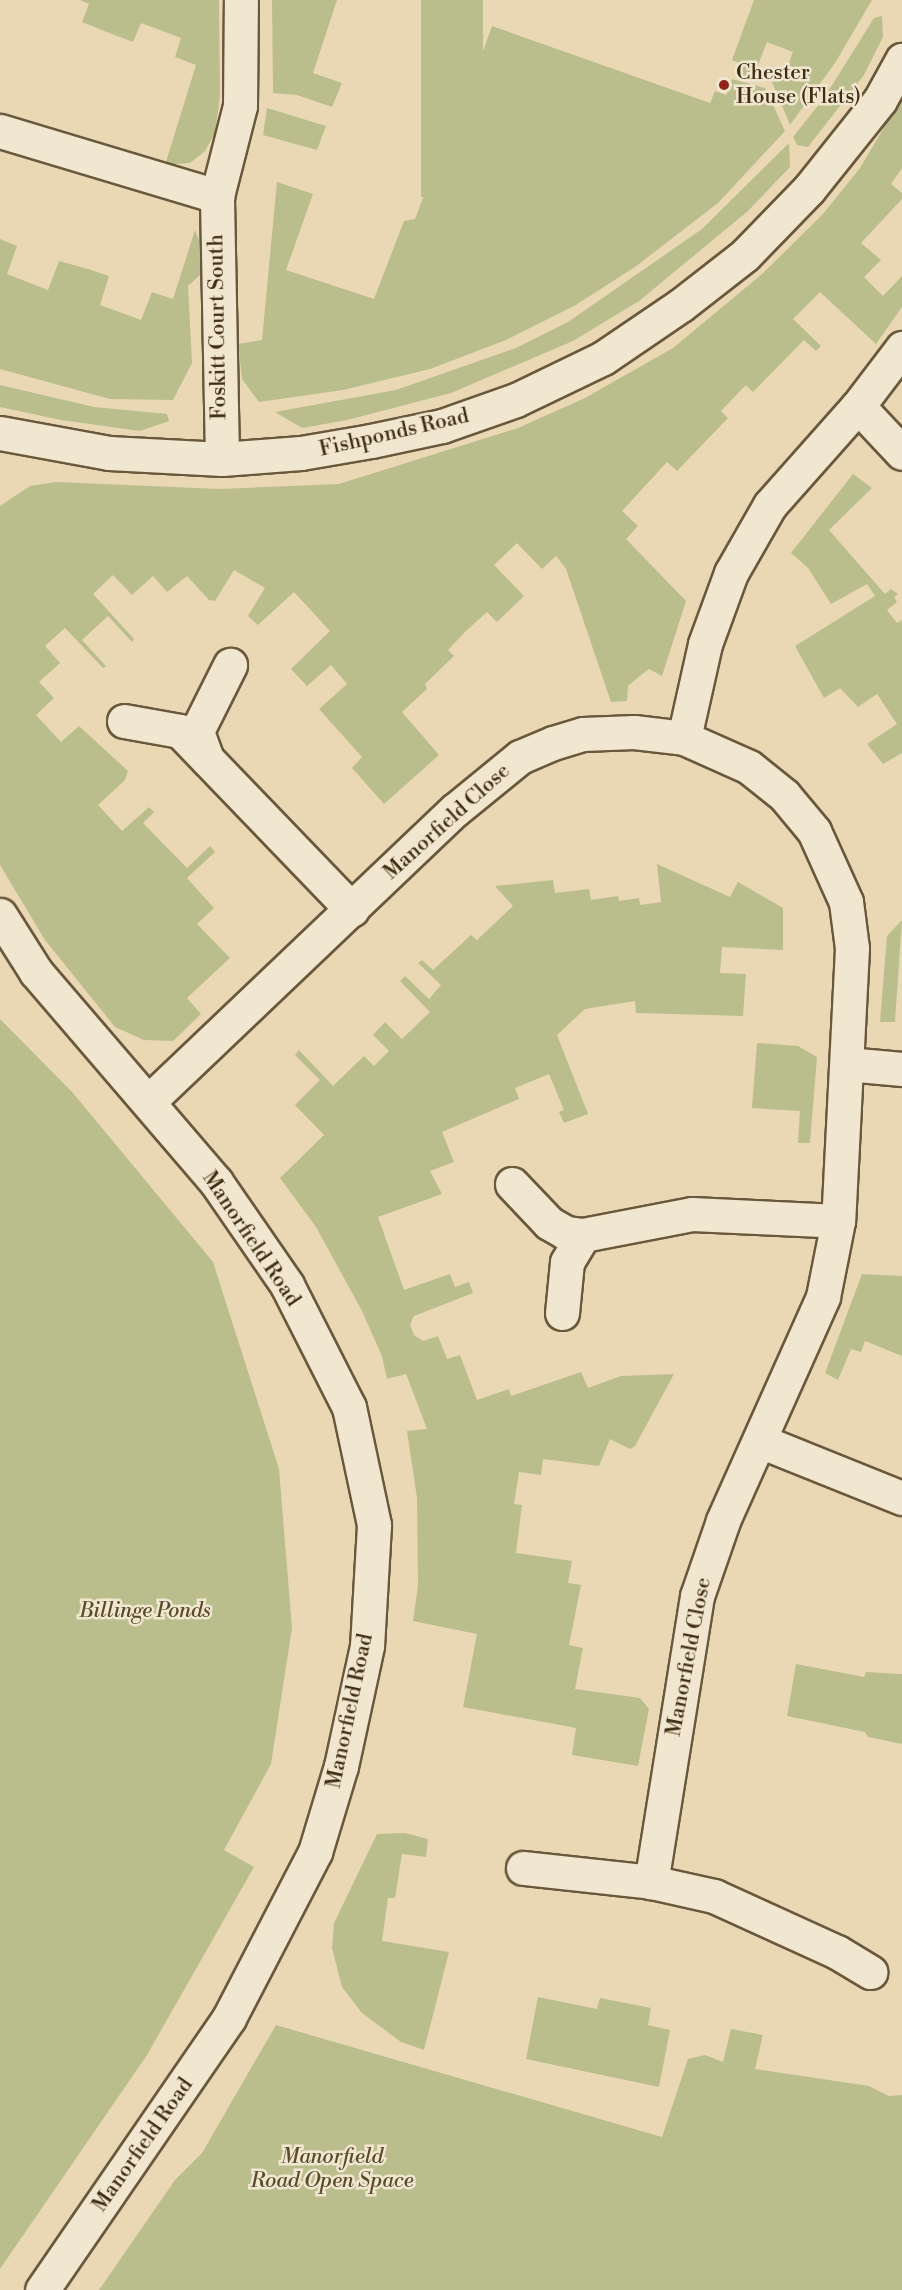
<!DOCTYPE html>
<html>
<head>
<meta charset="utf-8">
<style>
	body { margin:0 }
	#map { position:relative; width:902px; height:2290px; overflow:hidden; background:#ead8b5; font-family:"Libre Bodoni",serif }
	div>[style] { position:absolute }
	.green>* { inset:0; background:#babe8c; transform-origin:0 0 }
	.roads { filter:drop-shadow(2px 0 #6a583c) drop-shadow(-2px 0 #6a583c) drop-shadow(0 2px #6a583c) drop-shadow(0 -2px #6a583c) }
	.street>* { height:33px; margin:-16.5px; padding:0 16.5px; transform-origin:16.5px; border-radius:16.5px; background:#f1e6cf }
	.secondary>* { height:33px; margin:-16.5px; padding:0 16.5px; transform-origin:16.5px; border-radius:16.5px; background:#f1e6cf }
	.dots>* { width:16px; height:16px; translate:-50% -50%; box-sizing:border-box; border:3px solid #f1e6cf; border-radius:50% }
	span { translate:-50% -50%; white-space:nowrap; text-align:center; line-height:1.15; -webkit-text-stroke:5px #f1e6cf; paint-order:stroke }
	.poi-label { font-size:21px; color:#402e13 }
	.left { translate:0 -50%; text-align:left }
	.street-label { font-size:21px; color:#402e13 }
	.park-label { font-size:21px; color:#584b2b; font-style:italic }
</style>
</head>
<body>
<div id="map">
	<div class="green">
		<i style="clip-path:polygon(80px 0,219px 0,220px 96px,215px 133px,205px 151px,190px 163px,165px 165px,196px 65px,175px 57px,181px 38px,141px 23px,133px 42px,112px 34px,82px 22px,89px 4px)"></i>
		<i style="clip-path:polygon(272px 0,337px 0,313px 73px,342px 83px,332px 107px,297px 95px,273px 93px)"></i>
		<i style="left:421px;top:0;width:62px;height:197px"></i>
		<i style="clip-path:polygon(754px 0,872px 0,835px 63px,790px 125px,772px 82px,774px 78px,782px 80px,793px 52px,767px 42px,756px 70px,764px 74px,762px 81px,738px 75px,742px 64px,732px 60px)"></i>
		<i style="clip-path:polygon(882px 16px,883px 37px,864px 75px,808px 147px,797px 145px,793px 137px,824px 98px,874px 18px)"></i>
		<i style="clip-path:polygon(492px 26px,710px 103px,715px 91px,726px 95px,732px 79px,765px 88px,785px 131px,718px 203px,635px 267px,574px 306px,506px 340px,430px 369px,343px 390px,259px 402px,242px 379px,238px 344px,262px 340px,277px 182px,313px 194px,286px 270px,374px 299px,404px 221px,415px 219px,451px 124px,458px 122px)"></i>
		<i style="clip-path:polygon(902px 97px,902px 168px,891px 184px,902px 193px,902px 199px,861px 243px,881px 260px,864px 277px,883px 296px,902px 276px,902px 307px,876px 344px,820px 292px,793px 319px,821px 346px,816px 351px,804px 340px,753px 392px,746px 385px,721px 411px,728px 418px,677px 471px,667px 462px,622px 511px,638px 526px,626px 539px,686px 601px,662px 676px,649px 669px,641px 675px,628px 686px,627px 701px,611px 702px,566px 569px,556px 556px,542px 569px,517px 543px,494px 565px,524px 596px,497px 622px,487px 612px,466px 631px,448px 650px,454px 656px,425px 684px,427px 689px,402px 712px,439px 755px,384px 804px,352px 768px,362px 757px,319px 709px,347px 684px,331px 665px,307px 686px,291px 669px,330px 631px,294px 592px,258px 625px,248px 616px,265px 588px,234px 570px,215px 601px,209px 600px,187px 576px,167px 592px,153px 576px,132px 595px,113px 575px,93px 594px,134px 639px,132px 642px,108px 616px,82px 640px,106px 666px,103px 668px,65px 628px,45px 646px,60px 663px,39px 682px,54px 698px,36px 715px,61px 742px,79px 726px,128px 771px,125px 780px,98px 805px,122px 831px,149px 807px,154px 812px,143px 823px,187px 868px,210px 846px,215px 852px,187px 878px,214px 908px,197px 924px,230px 958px,187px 998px,201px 1014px,173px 1041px,144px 1040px,115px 1027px,45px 940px,0 865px,0 506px,30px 486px,56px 482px,220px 489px,339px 484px,518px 428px,585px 398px,673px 348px,761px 275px,823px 214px,860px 168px)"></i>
		<i style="clip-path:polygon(267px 108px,326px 126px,317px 150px,263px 135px)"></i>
		<i style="clip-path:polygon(789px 143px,790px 167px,748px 211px,639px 301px,573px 341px,451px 393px,347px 420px,302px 428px,275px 412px,396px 390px,516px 348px,568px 322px,702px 229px)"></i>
		<i style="clip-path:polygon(195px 230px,200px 243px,200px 275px,188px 286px,192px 363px,173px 400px,110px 399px,0 369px,0 239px,17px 246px,7px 274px,48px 290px,59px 261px,88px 269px,109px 276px,100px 305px,141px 320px,152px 292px,173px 299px)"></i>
		<i style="clip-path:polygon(0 385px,94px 407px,167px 414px,169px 421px,140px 431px,61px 420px,0 407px)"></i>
		<i style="clip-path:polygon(853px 474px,872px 488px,829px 530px,885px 594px,891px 589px,898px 594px,894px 597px,897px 602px,887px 610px,897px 623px,902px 620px,902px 753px,883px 764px,867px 744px,897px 724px,877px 694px,858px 707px,840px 688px,824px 698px,795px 646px,875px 596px,867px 584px,831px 604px,808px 568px,791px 553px)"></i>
		<i style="clip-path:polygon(657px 864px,730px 897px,738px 882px,783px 908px,783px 950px,722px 947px,720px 973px,746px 974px,743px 1016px,636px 1013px,635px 1001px,585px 1009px,557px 1035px,588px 1114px,564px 1123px,559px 1112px,564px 1110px,549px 1074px,515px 1088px,519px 1099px,442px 1132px,454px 1162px,430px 1171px,442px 1194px,378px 1217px,404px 1290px,450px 1274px,455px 1287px,469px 1282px,473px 1293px,414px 1316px,410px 1325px,414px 1335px,423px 1341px,438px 1336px,447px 1359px,460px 1355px,477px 1400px,509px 1389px,511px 1396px,581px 1372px,588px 1388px,621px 1376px,674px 1374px,635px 1446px,630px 1449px,610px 1439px,599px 1466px,543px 1459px,541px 1475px,519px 1472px,514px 1504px,522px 1505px,516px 1553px,572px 1561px,568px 1583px,581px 1585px,569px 1645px,583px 1648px,575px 1689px,640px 1698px,649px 1709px,638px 1766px,572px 1755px,576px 1728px,463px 1707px,477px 1634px,413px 1621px,418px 1586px,417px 1498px,407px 1431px,427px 1429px,406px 1374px,387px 1379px,382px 1356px,361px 1309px,316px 1227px,280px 1178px,324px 1135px,295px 1105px,320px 1080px,295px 1055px,299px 1050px,333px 1086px,364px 1056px,374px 1066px,389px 1051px,373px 1035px,385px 1022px,402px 1039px,430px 1012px,400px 981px,405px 976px,429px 999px,441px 985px,418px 963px,422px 960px,433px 970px,471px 935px,477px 940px,513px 906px,495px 886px,553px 880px,555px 893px,589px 889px,591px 900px,618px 896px,619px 901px,639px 898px,640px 905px,661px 902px)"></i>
		<i style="clip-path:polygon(902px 920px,895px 1022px,880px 1022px,887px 936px)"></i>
		<i style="clip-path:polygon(0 1019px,73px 1093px,213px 1262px,279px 1469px,292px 1628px,271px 1764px,224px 1850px,254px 1867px,147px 2055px,0 2269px)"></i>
		<i style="clip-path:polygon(757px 1043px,798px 1046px,817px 1057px,810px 1143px,798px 1143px,800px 1111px,752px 1108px)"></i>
		<i style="clip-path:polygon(862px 1274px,902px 1276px,902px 1356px,865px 1341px,861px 1352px,851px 1349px,838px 1380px,825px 1373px)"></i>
		<i style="clip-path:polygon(796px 1664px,864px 1677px,866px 1672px,902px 1674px,902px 1744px,868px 1737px,865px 1732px,787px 1716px)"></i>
		<i style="clip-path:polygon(405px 1833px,428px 1839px,426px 1857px,402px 1854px,395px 1898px,388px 1898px,382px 1941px,449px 1952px,424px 2050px,401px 2042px,362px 2013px,342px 1987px,332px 1948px,334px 1923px,377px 1834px)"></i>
		<i style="clip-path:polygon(538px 1997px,597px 2009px,600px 1998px,651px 2008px,648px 2025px,670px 2030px,659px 2087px,526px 2059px)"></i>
		<i style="clip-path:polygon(276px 2025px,662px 2137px,688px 2059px,705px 2055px,723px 2062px,731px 2029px,763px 2035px,755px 2069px,869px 2086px,889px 2096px,902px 2095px,902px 2290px,99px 2290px,175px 2180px,202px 2153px)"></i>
	</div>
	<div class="roads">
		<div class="street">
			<i style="left:0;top:131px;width:227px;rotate:16.7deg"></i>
			<i style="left:858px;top:406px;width:64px;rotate:46.9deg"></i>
			<i style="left:222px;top:459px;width:263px;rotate:-91.1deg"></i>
			<i style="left:217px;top:196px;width:93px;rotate:-75.7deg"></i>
			<i style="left:240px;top:106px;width:106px;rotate:-89.5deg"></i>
			<i style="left:124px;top:721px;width:57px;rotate:10.1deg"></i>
			<i style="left:180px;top:731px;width:248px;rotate:46.1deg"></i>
			<i style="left:684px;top:738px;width:96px;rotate:-77.4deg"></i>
			<i style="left:705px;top:644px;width:76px;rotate:-69.9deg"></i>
			<i style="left:731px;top:573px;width:78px;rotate:-60.2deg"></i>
			<i style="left:770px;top:505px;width:132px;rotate:-48.4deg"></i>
			<i style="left:858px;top:406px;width:73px;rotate:-52.8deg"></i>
			<i style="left:207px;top:759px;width:30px;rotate:-110deg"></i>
			<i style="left:197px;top:731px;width:74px;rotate:-63.4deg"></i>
			<i style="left:847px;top:1064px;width:55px;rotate:5.2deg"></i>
			<i style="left:148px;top:1102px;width:424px;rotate:-43.6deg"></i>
			<i style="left:455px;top:810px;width:84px;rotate:-39.2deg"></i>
			<i style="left:520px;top:757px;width:36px;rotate:-23deg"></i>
			<i style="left:553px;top:743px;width:31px;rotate:-17deg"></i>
			<i style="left:583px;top:734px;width:51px;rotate:-2.2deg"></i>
			<i style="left:634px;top:732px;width:50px;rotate:6.8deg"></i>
			<i style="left:684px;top:738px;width:71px;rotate:24deg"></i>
			<i style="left:749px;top:767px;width:45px;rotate:38.7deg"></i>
			<i style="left:784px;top:795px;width:47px;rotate:50.2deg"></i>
			<i style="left:814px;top:831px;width:78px;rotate:65.7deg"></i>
			<i style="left:846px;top:902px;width:46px;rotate:82.6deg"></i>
			<i style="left:852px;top:948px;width:273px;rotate:92.9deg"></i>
			<i style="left:838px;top:1221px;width:77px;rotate:101.2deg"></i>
			<i style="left:823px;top:1297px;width:245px;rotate:114.1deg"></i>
			<i style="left:723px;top:1521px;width:79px;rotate:109.1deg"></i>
			<i style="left:697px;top:1596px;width:290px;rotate:99.1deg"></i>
			<i style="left:651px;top:1882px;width:65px;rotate:12.5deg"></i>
			<i style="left:714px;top:1896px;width:135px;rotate:24.5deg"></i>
			<i style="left:837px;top:1952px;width:39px;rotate:31deg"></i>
			<i style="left:512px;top:1184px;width:54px;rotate:46.5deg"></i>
			<i style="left:549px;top:1223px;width:20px;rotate:30deg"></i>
			<i style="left:566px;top:1233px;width:17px;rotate:7deg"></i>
			<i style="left:583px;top:1235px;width:111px;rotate:-10.9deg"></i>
			<i style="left:692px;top:1214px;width:146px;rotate:2.7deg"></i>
			<i style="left:562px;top:1313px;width:51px;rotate:-84.4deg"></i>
			<i style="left:567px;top:1262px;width:31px;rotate:-59deg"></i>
			<i style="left:760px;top:1441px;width:153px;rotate:21.9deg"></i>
			<i style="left:523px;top:1868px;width:129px;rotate:6.2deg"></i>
		</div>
		<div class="secondary">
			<i style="left:0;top:433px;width:111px;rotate:10.4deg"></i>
			<i style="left:109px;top:453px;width:113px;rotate:3deg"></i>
			<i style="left:222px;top:459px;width:79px;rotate:-4.3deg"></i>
			<i style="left:301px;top:453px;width:71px;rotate:-9.7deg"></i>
			<i style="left:371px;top:441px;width:73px;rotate:-11.9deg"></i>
			<i style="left:442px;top:426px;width:78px;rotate:-19.4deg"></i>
			<i style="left:516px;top:400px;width:97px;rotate:-25.8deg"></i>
			<i style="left:603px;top:358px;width:94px;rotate:-34.2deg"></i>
			<i style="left:681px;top:305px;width:81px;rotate:-38deg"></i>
			<i style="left:745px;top:255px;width:92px;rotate:-45.9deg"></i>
			<i style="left:809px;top:189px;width:114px;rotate:-51.4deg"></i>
			<i style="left:880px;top:100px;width:46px;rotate:-61.2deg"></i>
			<i style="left:0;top:915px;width:67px;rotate:57.7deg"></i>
			<i style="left:36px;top:972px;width:277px;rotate:49.4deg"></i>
			<i style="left:216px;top:1182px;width:125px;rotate:55.4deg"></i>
			<i style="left:287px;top:1285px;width:137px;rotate:63.1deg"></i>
			<i style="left:349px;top:1407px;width:121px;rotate:78deg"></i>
			<i style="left:374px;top:1525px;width:121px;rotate:93.3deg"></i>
			<i style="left:367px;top:1646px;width:123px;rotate:102.2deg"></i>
			<i style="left:341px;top:1766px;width:90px;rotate:106.8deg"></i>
			<i style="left:315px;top:1852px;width:187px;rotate:117.4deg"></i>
			<i style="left:229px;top:2018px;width:330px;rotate:124.5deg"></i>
		</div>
	</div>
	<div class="dots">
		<i style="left:724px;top:85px;background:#8f2418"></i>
	</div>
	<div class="poi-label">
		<span class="left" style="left:736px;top:85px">Chester<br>House (Flats)</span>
	</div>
	<div class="street-label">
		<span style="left:218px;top:327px;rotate:-91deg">Foskitt Court South</span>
		<span style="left:394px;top:433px;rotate:-13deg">Fishponds Road</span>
		<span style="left:447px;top:822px;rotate:-42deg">Manorfield Close</span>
		<span style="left:251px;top:1239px;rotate:56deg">Manorfield Road</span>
		<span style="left:689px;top:1657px;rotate:-79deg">Manorfield Close</span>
		<span style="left:350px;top:1711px;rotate:-78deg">Manorfield Road</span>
		<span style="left:143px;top:2145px;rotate:-55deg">Manorfield Road</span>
	</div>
	<div class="park-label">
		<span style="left:145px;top:1611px">Billinge Ponds</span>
		<span style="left:332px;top:2169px">Manorfield<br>Road Open Space</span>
	</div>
</div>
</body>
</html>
